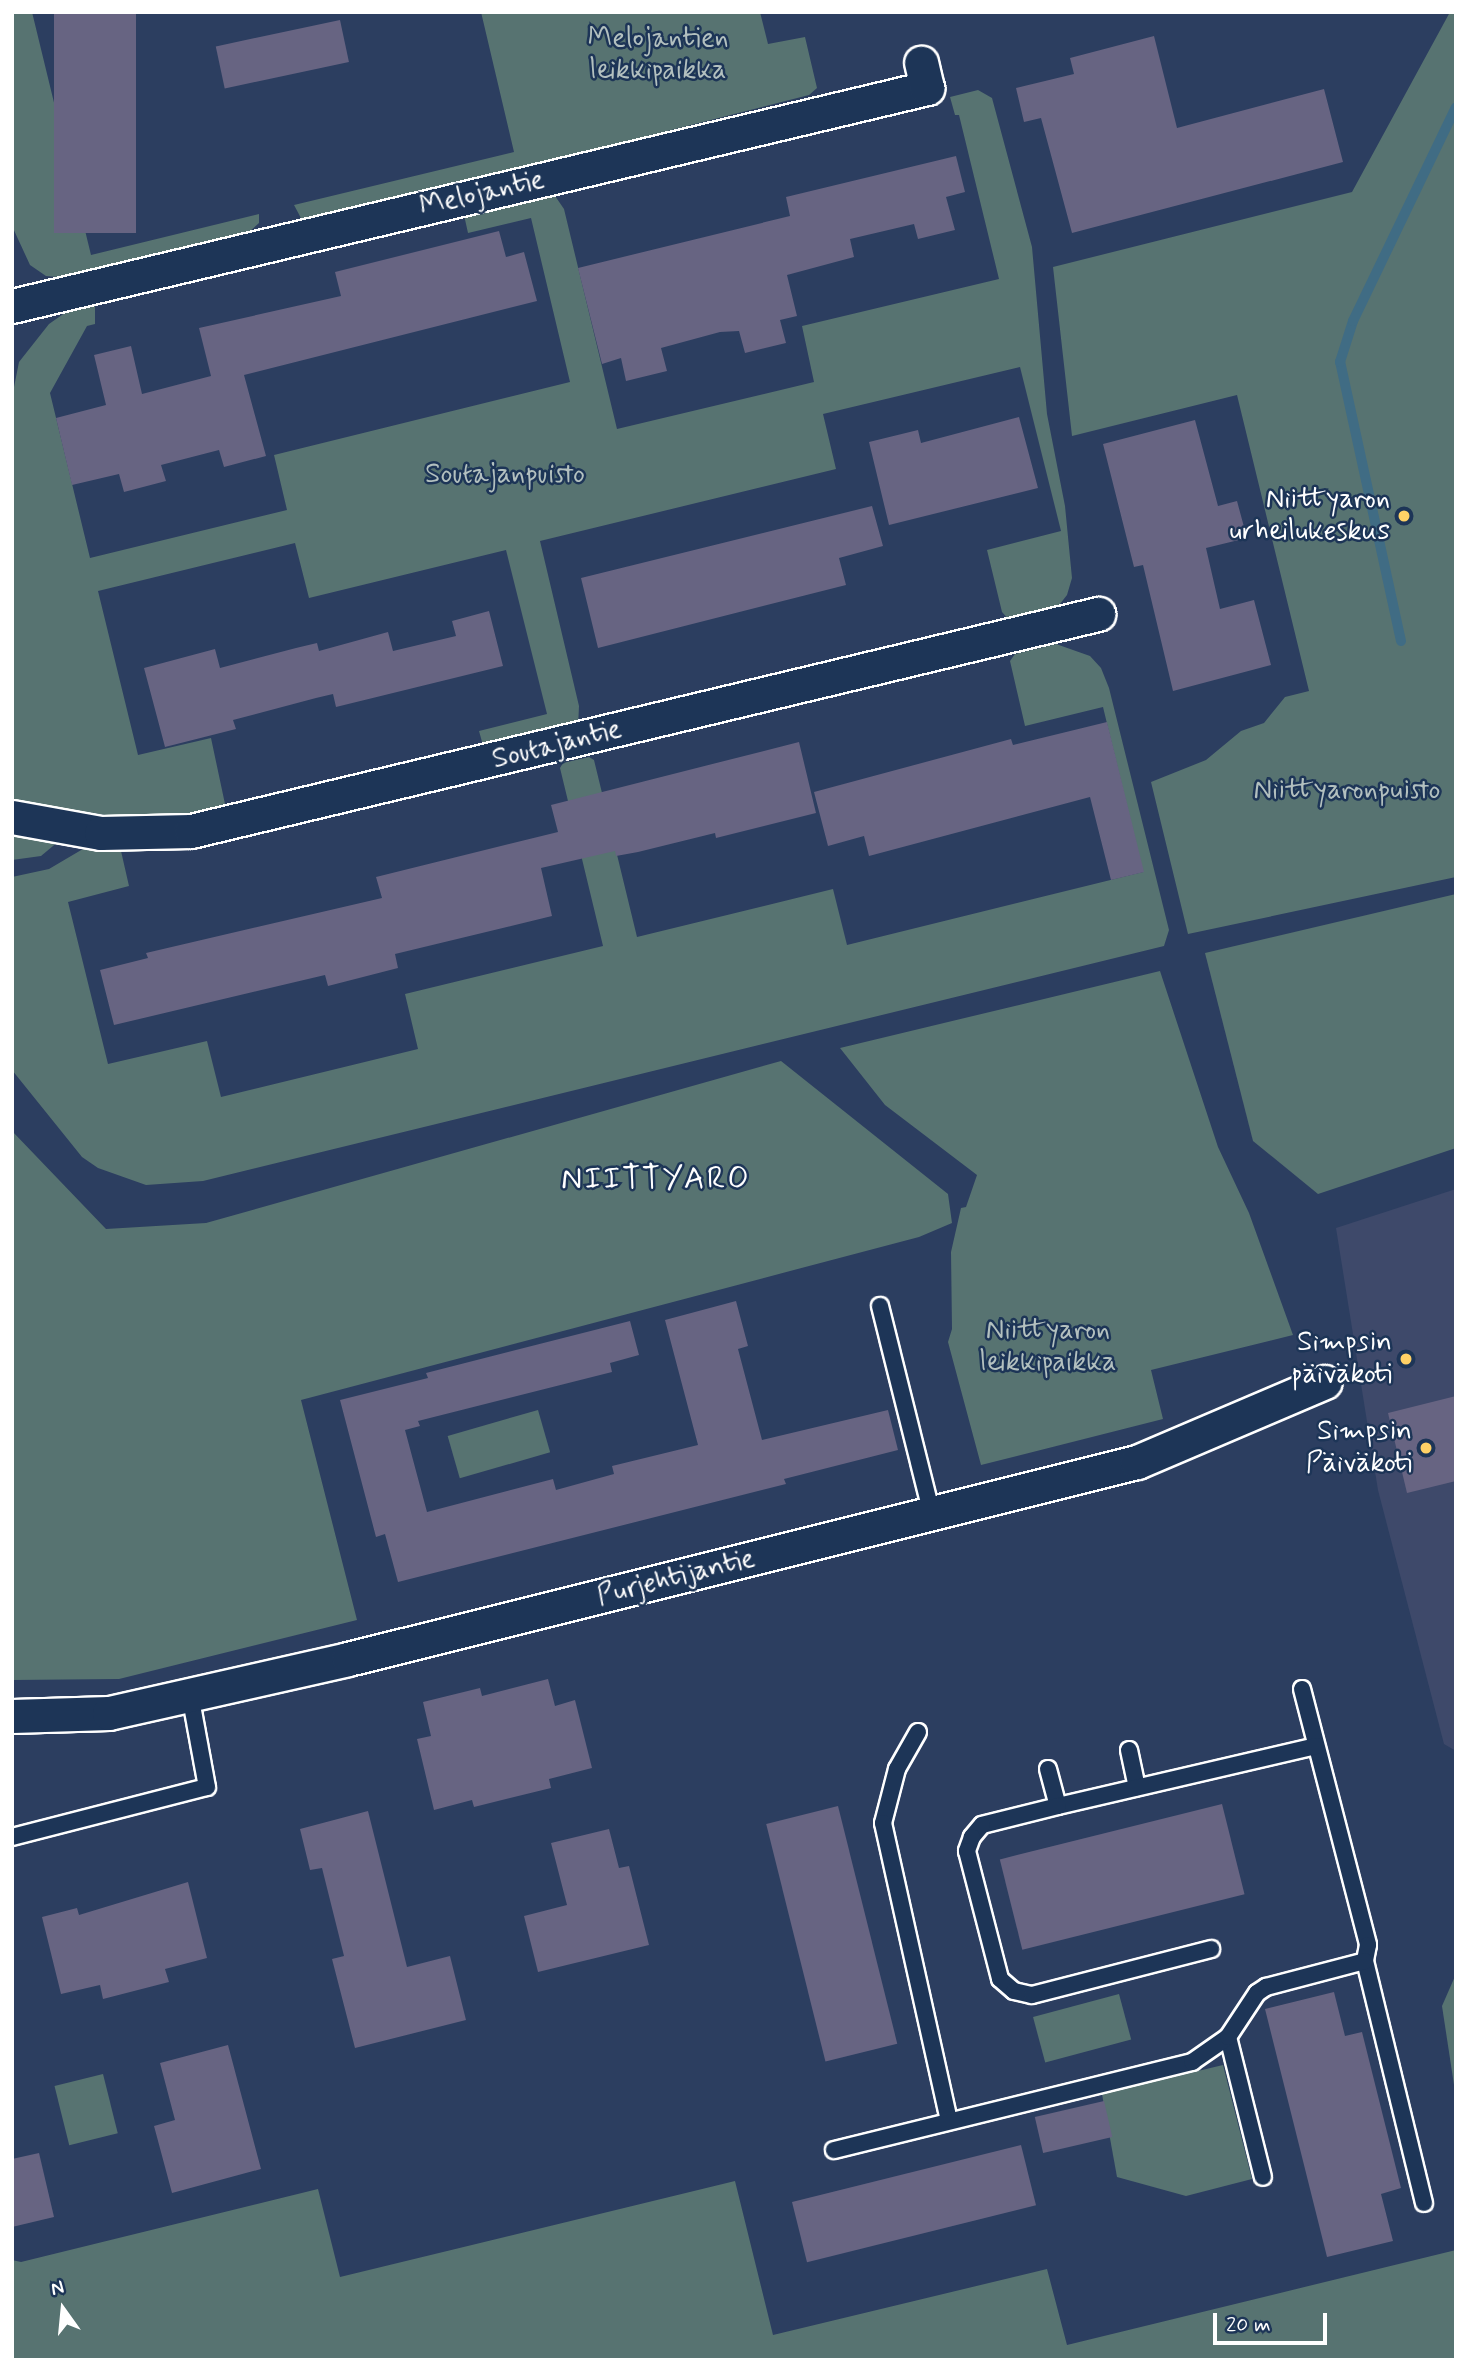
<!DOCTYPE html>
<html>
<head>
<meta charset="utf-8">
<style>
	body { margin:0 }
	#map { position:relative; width:1468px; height:2372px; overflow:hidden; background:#2c3e60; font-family:Mynerve,sans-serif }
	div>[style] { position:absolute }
	.built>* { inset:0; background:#3e496a }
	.green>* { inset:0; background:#577371; transform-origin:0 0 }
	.stream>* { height:10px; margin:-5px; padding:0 5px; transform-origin:5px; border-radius:5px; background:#406c84 }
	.building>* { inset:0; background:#676482; transform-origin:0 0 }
	.roads { filter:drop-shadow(2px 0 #fff) drop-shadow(-2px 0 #fff) drop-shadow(0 2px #fff) drop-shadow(0 -2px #fff) }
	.service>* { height:16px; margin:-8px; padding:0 8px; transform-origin:8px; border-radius:8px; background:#1d3557 }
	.minor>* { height:33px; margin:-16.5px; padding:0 16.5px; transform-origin:16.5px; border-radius:16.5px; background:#1d3557 }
	.dots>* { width:19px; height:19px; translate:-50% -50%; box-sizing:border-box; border:4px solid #1d3557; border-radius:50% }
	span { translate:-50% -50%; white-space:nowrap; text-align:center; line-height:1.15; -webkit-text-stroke:5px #1d3557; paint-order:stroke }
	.park-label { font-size:28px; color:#b3c0bf }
	.street-label { font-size:28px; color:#fff }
	.poi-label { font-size:28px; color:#fff }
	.right { translate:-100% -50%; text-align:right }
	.quarter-label { font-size:32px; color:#fff; letter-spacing:2px }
	.frame { position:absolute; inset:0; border:14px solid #fff; pointer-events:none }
	.north { position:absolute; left:28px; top:2274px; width:70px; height:70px; -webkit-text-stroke:5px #1d3557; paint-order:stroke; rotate:345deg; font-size:19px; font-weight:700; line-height:28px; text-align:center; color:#fff }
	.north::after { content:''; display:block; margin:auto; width:24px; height:32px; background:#fff; clip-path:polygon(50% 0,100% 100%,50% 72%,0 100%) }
	.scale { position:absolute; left:1213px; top:2313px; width:114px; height:32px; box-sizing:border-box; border:4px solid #fff; border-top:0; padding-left:9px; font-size:21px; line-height:24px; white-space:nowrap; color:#fff; -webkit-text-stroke:5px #1d3557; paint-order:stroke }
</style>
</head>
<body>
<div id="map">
	<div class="built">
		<i style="clip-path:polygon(1456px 1189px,1456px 1751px,1444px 1744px,1378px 1490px,1336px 1228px)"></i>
	</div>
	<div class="green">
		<i style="clip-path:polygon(12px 12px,32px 12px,91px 255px,259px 214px,259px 223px,246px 235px,68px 278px,46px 276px,30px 265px,12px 226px)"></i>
		<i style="clip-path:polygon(481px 12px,760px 12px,768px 44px,805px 37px,817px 88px,809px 95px,310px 222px,302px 220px,294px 205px,514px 152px)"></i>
		<i style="clip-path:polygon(1450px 12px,1456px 12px,1456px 877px,1188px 934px,1151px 782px,1206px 760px,1241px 731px,1264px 723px,1285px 697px,1309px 691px,1237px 395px,1072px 436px,1053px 267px,1352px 192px)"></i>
		<i style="clip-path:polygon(978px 90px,992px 98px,1032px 247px,1047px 414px,1065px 506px,1072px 578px,1067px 595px,1056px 609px,1010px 621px,1002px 612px,987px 550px,1061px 531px,1020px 367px,823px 414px,836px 469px,540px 541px,579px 706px,578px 728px,484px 749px,479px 731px,547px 714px,506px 550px,309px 598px,295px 543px,98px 591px,138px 755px,211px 738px,225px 804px,221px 812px,132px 819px,12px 801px,12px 397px,19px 362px,49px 324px,69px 310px,95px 304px,95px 324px,87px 326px,50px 393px,90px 558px,287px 510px,274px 455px,570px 382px,531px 218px,468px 233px,464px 215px,553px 193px,564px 209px,617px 429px,814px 382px,802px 326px,999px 279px,959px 115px,955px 115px,950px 97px)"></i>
		<i style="clip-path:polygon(1056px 644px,1090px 656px,1101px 668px,1109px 688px,1169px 930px,1164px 946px,203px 1181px,146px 1185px,98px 1168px,82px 1157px,12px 1070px,12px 877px,49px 869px,88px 846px,121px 851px,129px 886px,68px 902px,108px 1064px,207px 1041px,221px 1097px,418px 1049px,405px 994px,603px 946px,560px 768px,563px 763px,589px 757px,594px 760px,637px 937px,833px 889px,847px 945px,1143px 872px,1103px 707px,1025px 726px,1010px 661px,1015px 654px)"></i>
		<i style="clip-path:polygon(12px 833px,59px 841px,41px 856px,12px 860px)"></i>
		<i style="clip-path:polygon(1456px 894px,1456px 1148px,1318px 1194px,1253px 1141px,1205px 953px)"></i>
		<i style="clip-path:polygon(1160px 971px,1218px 1147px,1249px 1213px,1293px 1335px,1151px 1370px,1163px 1419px,981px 1465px,948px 1342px,952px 1329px,951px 1252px,961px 1208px,966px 1207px,977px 1175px,885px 1105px,840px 1048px)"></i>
		<i style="clip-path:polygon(781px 1061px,948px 1194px,952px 1223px,919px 1237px,301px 1400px,357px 1620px,119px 1679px,12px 1680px,12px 1131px,106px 1229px,206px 1223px)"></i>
		<i style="left:538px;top:1410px;width:44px;height:94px;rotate:74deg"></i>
		<i style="clip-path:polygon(1456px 1974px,1456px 2098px,1442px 2006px)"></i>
		<i style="left:1119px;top:1994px;width:47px;height:89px;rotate:75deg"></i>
		<i style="clip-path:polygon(1223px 2065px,1252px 2179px,1186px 2196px,1117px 2177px,1102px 2094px)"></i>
		<i style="left:103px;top:2074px;width:61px;height:50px;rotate:76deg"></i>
		<i style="clip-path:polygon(735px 2181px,773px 2335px,1047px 2269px,1067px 2345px,1456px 2250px,1456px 2360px,12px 2360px,12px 2260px,21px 2262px,318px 2189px,340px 2277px)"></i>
	</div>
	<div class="stream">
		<i style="left:1401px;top:641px;width:286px;rotate:-102.3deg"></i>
		<i style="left:1340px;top:362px;width:43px;rotate:-72.4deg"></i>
		<i style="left:1353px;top:321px;width:237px;rotate:-64.3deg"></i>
	</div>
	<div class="building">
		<i style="left:54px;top:12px;width:82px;height:221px"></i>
		<i style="left:340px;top:20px;width:43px;height:127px;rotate:78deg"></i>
		<i style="clip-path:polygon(1154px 36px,1177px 128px,1324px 89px,1343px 162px,1072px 233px,1041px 118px,1024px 122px,1016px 88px,1074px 74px,1070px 58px)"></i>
		<i style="clip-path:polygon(956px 156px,965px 192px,946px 197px,955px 230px,918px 239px,914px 224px,850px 239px,854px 257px,787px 275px,797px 316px,780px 320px,786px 343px,745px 353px,739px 331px,720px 332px,661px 348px,667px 371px,626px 381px,621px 358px,602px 364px,578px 268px,790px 216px,786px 197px)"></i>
		<i style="clip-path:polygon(499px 231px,506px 257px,524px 252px,537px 301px,244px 375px,266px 456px,224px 467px,219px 450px,161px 465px,166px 481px,124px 492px,119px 474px,72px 485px,56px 418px,106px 405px,94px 355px,131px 346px,142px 394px,211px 376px,199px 328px,341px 296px,335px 272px)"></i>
		<i style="clip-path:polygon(1019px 417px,1038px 488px,889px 525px,869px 442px,918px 430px,921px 443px)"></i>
		<i style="clip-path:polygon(1195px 420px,1218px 506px,1237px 501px,1247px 538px,1206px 548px,1220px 609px,1254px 600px,1271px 665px,1173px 691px,1143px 565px,1134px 567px,1103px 444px)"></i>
		<i style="clip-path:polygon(872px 506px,883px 546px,839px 558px,846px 585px,598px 648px,581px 578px)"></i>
		<i style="clip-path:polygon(489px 611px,503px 666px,336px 707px,333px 694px,316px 698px,233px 720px,236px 729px,165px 747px,144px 668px,215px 649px,220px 668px,296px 648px,317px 643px,319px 651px,388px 632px,393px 651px,456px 636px,452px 621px)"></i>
		<i style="clip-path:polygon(1107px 722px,1144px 872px,1111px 880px,1090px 797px,869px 856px,864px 836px,828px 846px,814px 792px,1011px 739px,1013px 745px)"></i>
		<i style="clip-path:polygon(799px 742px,816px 813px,716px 838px,715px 833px,638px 852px,616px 856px,615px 851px,541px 868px,552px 916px,395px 954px,398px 968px,328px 986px,325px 975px,114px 1025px,100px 970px,148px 958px,146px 953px,382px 898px,376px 877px,558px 832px,551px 805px)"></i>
		<i style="clip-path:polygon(736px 1301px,748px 1346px,738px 1349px,762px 1440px,888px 1410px,898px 1450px,784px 1479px,786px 1484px,398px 1582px,385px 1534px,376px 1537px,340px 1400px,428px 1378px,426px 1373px,630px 1321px,639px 1355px,610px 1363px,612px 1372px,418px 1421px,420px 1426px,405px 1430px,427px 1512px,553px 1479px,556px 1490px,614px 1474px,612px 1466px,698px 1445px,665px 1320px)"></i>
		<i style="clip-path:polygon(1456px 1396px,1456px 1481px,1407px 1493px,1388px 1413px)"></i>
		<i style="clip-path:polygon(548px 1679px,555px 1706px,575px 1700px,592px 1768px,549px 1779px,551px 1788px,474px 1807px,472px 1800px,434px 1810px,417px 1739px,431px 1736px,423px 1702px,480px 1688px,482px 1696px)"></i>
		<i style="left:1222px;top:1804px;width:93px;height:229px;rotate:76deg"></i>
		<i style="left:838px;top:1806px;width:245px;height:74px;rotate:76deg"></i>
		<i style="clip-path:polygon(368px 1811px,407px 1967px,450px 1956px,466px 2020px,355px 2048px,332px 1959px,344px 1956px,322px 1868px,310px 1870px,300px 1829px)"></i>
		<i style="clip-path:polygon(609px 1829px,619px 1868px,629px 1866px,649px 1945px,538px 1972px,524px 1916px,567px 1905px,551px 1843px)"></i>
		<i style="clip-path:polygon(188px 1882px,207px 1958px,165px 1969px,169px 1982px,103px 1999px,100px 1985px,61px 1994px,42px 1917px,77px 1908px,79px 1915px)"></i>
		<i style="clip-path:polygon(1334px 1992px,1345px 2036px,1362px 2032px,1401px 2188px,1381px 2194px,1393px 2241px,1327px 2257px,1265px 2009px)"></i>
		<i style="clip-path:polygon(228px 2045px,261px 2169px,172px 2193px,154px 2126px,175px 2120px,160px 2063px)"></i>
		<i style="left:1104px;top:2101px;width:37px;height:71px;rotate:77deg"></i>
		<i style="left:1021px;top:2145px;width:62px;height:236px;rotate:76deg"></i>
		<i style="clip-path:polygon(39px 2153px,54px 2217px,12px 2227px,12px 2159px)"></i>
	</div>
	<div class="roads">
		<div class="service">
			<i style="left:880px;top:1306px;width:214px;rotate:76deg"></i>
			<i style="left:1302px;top:1689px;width:264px;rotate:75.5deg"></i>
			<i style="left:1368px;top:1945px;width:16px;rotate:101deg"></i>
			<i style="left:1365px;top:1961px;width:249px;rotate:76.3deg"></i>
			<i style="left:918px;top:1732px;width:43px;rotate:119.6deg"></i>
			<i style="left:897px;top:1769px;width:56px;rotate:104.5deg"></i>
			<i style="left:883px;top:1823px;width:305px;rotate:77.5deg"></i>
			<i style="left:1129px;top:1750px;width:38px;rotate:78deg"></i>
			<i style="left:1048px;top:1769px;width:38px;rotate:75deg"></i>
			<i style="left:1058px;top:1806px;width:265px;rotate:-13.1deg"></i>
			<i style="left:1058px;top:1806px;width:78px;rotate:166deg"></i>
			<i style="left:982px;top:1825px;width:16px;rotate:130deg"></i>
			<i style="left:972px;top:1837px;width:15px;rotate:110deg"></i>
			<i style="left:967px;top:1851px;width:132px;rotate:75.5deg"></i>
			<i style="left:1000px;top:1979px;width:18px;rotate:41deg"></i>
			<i style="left:1014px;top:1991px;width:18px;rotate:13deg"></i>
			<i style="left:1032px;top:1995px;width:185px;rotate:-14.4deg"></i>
			<i style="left:12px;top:1837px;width:201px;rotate:-14.4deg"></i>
			<i style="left:207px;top:1787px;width:95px;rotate:-100.4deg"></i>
			<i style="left:1228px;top:2037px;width:144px;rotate:76deg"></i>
			<i style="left:834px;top:2150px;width:369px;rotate:-13.8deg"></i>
			<i style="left:1192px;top:2062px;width:44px;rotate:-34.8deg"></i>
			<i style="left:1228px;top:2037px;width:53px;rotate:-56.6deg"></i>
			<i style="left:1257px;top:1993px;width:11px;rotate:-34deg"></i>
			<i style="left:1266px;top:1987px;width:102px;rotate:-14.7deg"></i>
		</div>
		<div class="minor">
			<i style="left:12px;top:306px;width:941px;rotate:-13.4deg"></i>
			<i style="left:927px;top:88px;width:26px;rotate:-103deg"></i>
			<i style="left:12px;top:817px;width:90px;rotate:10.2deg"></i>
			<i style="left:101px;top:833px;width:90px;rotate:-1.3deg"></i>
			<i style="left:191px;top:831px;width:933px;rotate:-13.46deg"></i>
			<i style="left:12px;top:1716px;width:97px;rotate:-1.8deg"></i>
			<i style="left:109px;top:1713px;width:245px;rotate:-12.7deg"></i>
			<i style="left:348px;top:1659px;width:813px;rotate:-14.02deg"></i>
			<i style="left:1137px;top:1462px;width:204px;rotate:-23.1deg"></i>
		</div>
	</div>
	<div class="dots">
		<i style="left:1404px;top:516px;background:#ffd166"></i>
		<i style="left:1406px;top:1359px;background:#ffd166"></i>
		<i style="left:1426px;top:1448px;background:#ffd166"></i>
	</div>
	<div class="park-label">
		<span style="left:658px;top:55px">Melojantien<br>leikkipaikka</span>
		<span style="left:505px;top:475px">Soutajanpuisto</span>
		<span style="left:1347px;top:791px">Niittyaronpuisto</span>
		<span style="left:1048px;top:1347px">Niittyaron<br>leikkipaikka</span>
	</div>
	<div class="street-label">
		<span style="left:482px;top:194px;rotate:-13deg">Melojantie</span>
		<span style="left:557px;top:745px;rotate:-14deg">Soutajantie</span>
		<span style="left:676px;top:1578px;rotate:-14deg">Purjehtijantie</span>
	</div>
	<div class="poi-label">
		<span class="right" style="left:1390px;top:516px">Niittyaron<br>urheilukeskus</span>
		<span class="right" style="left:1392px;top:1359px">Simpsin<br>päiväkoti</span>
		<span class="right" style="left:1412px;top:1448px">Simpsin<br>Päiväkoti</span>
	</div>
	<div class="quarter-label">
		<span style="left:656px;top:1179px">NIITTYARO</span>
	</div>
	<div class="frame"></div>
	<div class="north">N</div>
	<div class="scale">20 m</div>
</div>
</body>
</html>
